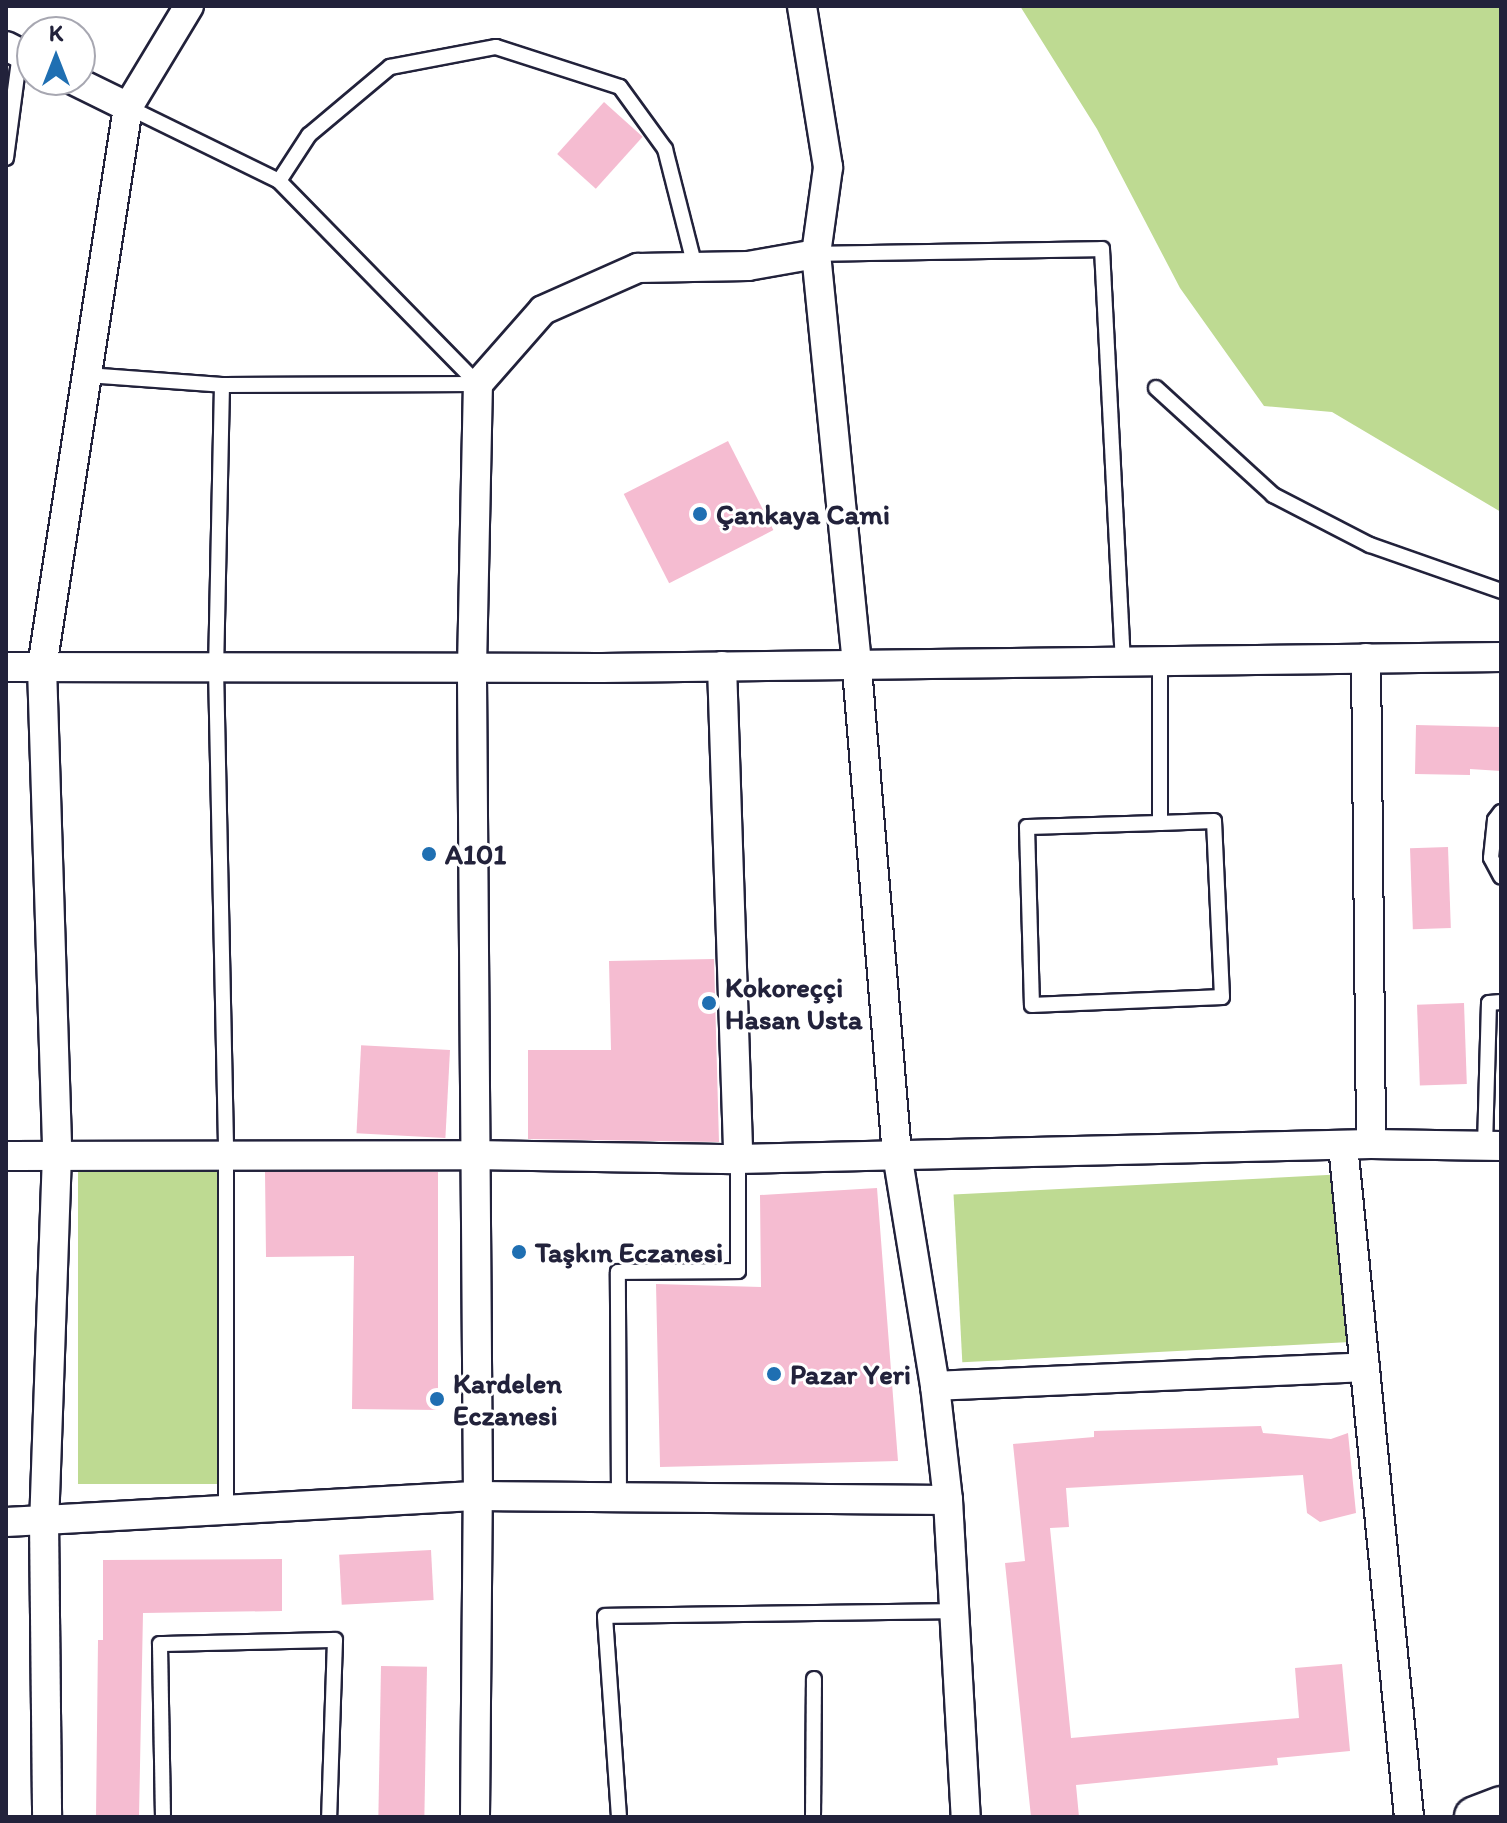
<!DOCTYPE html>
<html>
<head>
<meta charset="utf-8">
<style>
	body { margin:0 }
	#map { position:relative; width:1507px; height:1823px; overflow:hidden; background:#fff; font-family:Itim,sans-serif }
	div>[style] { position:absolute }
	.green>* { inset:0; background:#beda92; transform-origin:0 0 }
	.building>* { inset:0; background:#f5bcd1; transform-origin:0 0 }
	.roads { filter:drop-shadow(2px 0 #22223b) drop-shadow(-2px 0 #22223b) drop-shadow(0 2px #22223b) drop-shadow(0 -2px #22223b) }
	.lane>* { height:14px; margin:-7px; padding:0 7px; transform-origin:7px; border-radius:7px; background:#fff }
	.street>* { height:28px; margin:-14px; padding:0 14px; transform-origin:14px; border-radius:14px; background:#fff }
	.secondary>* { height:40px; margin:-20px; padding:0 20px; transform-origin:20px; border-radius:20px; background:#fff }
	.dots>* { width:22px; height:22px; translate:-50% -50%; box-sizing:border-box; border:4px solid #fff; border-radius:50% }
	span { translate:-50% -50%; white-space:nowrap; text-align:center; line-height:1.15; -webkit-text-stroke:6px #fff; paint-order:stroke }
	.poi-label { font-size:28px; color:#22223b; font-weight:700 }
	.left { translate:0 -50%; text-align:left }
	.frame { position:absolute; inset:0; border:8px solid #22223b; pointer-events:none }
	.north { position:absolute; left:16px; top:16px; width:80px; height:80px; box-sizing:border-box; background:#fff; border:2px solid #a7a7b1; border-radius:50%; rotate:0deg; font-size:22px; font-weight:700; line-height:32px; text-align:center; color:#22223b }
	.north::after { content:''; display:block; margin:auto; width:28px; height:36px; background:#1f6fb2; clip-path:polygon(50% 0,100% 100%,50% 72%,0 100%) }
</style>
</head>
<body>
<div id="map">
	<div class="green">
		<i style="clip-path:polygon(1020px 6px,1501px 6px,1501px 512px,1332px 412px,1264px 406px,1180px 288px,1097px 129px)"></i>
		<i style="left:78px;top:1168px;width:145px;height:316px"></i>
		<i style="left:1346px;top:1174px;width:168px;height:393px;rotate:87deg"></i>
	</div>
	<div class="building">
		<i style="left:604px;top:102px;width:52px;height:70px;rotate:42deg"></i>
		<i style="left:728px;top:441px;width:100px;height:117px;rotate:63deg"></i>
		<i style="clip-path:polygon(1416px 725px,1501px 727px,1501px 771px,1470px 769px,1470px 775px,1415px 774px)"></i>
		<i style="left:1448px;top:847px;width:81px;height:38px;rotate:88deg"></i>
		<i style="clip-path:polygon(714px 959px,719px 1142px,528px 1139px,528px 1050px,611px 1050px,609px 961px)"></i>
		<i style="left:1464px;top:1003px;width:81px;height:47px;rotate:88deg"></i>
		<i style="left:450px;top:1050px;width:88px;height:89px;rotate:93deg"></i>
		<i style="clip-path:polygon(265px 1172px,438px 1172px,438px 1410px,352px 1409px,354px 1256px,266px 1257px)"></i>
		<i style="clip-path:polygon(877px 1188px,898px 1461px,660px 1467px,656px 1284px,761px 1287px,760px 1195px)"></i>
		<i style="clip-path:polygon(1261px 1426px,1263px 1433px,1331px 1439px,1348px 1433px,1356px 1513px,1320px 1522px,1307px 1513px,1303px 1475px,1066px 1488px,1069px 1527px,1050px 1528px,1071px 1738px,1299px 1718px,1295px 1668px,1342px 1664px,1350px 1751px,1277px 1758px,1278px 1765px,1076px 1785px,1079px 1817px,1031px 1817px,1005px 1563px,1025px 1561px,1013px 1444px,1094px 1437px,1094px 1431px)"></i>
		<i style="left:431px;top:1550px;width:50px;height:92px;rotate:87deg"></i>
		<i style="clip-path:polygon(282px 1559px,282px 1611px,143px 1613px,139px 1817px,96px 1817px,98px 1640px,103px 1640px,103px 1560px)"></i>
		<i style="left:381px;top:1666px;width:46px;height:151px;rotate:1deg"></i>
	</div>
	<div class="roads">
		<div class="lane">
			<i style="left:128px;top:107px;width:168px;rotate:26.1deg"></i>
			<i style="left:279px;top:181px;width:284px;rotate:45.6deg"></i>
			<i style="left:6px;top:158px;width:106px;rotate:-82.4deg"></i>
			<i style="left:279px;top:181px;width:55px;rotate:-56.9deg"></i>
			<i style="left:309px;top:135px;width:106px;rotate:-40deg"></i>
			<i style="left:390px;top:67px;width:108px;rotate:-10.7deg"></i>
			<i style="left:496px;top:47px;width:130px;rotate:17.9deg"></i>
			<i style="left:620px;top:87px;width:77px;rotate:54deg"></i>
			<i style="left:665px;top:149px;width:122px;rotate:75.7deg"></i>
			<i style="left:816px;top:254px;width:286px;rotate:-1deg"></i>
			<i style="left:1102px;top:249px;width:413px;rotate:87.1deg"></i>
			<i style="left:87px;top:375px;width:135px;rotate:4.2deg"></i>
			<i style="left:222px;top:385px;width:256px;rotate:-0.2deg"></i>
			<i style="left:222px;top:385px;width:283px;rotate:91.2deg"></i>
			<i style="left:216px;top:668px;width:486px;rotate:88.8deg"></i>
			<i style="left:226px;top:1154px;width:356px;rotate:90deg"></i>
			<i style="left:1156px;top:388px;width:159px;rotate:42.4deg"></i>
			<i style="left:1273px;top:495px;width:109px;rotate:27.3deg"></i>
			<i style="left:1370px;top:545px;width:139px;rotate:19.3deg"></i>
			<i style="left:1160px;top:661px;width:162px;rotate:90deg"></i>
			<i style="left:1160px;top:823px;width:133px;rotate:178.3deg"></i>
			<i style="left:1027px;top:827px;width:178px;rotate:88.4deg"></i>
			<i style="left:1032px;top:1005px;width:190px;rotate:-2.4deg"></i>
			<i style="left:1222px;top:997px;width:176px;rotate:-92.6deg"></i>
			<i style="left:1214px;top:821px;width:54px;rotate:177.9deg"></i>
			<i style="left:1501px;top:812px;width:10px;rotate:127deg"></i>
			<i style="left:1495px;top:820px;width:38px;rotate:96deg"></i>
			<i style="left:1491px;top:858px;width:21px;rotate:62deg"></i>
			<i style="left:1485px;top:1146px;width:143px;rotate:-88.4deg"></i>
			<i style="left:1489px;top:1003px;width:12px;rotate:-5deg"></i>
			<i style="left:619px;top:1497px;width:225px;rotate:-90.3deg"></i>
			<i style="left:618px;top:1272px;width:120px;rotate:-0.5deg"></i>
			<i style="left:738px;top:1271px;width:112px;rotate:-90deg"></i>
			<i style="left:163px;top:1817px;width:173px;rotate:-91deg"></i>
			<i style="left:160px;top:1644px;width:175px;rotate:-1.3deg"></i>
			<i style="left:335px;top:1640px;width:177px;rotate:91.9deg"></i>
			<i style="left:619px;top:1817px;width:201px;rotate:-94deg"></i>
			<i style="left:605px;top:1616px;width:349px;rotate:-0.8deg"></i>
			<i style="left:813px;top:1817px;width:138px;rotate:-89.6deg"></i>
		</div>
		<div class="street">
			<i style="left:6px;top:46px;width:29px;rotate:27deg"></i>
			<i style="left:73px;top:80px;width:61px;rotate:26.1deg"></i>
			<i style="left:128px;top:107px;width:118px;rotate:-58.9deg"></i>
			<i style="left:128px;top:107px;width:567px;rotate:98.73deg"></i>
			<i style="left:42px;top:667px;width:487px;rotate:88.2deg"></i>
			<i style="left:57px;top:1154px;width:366px;rotate:92deg"></i>
			<i style="left:44px;top:1520px;width:435px;rotate:-3.2deg"></i>
			<i style="left:478px;top:1496px;width:470px;rotate:0.5deg"></i>
			<i style="left:948px;top:1500px;width:115px;rotate:-96.5deg"></i>
			<i style="left:935px;top:1386px;width:234px;rotate:-99.3deg"></i>
			<i style="left:897px;top:1155px;width:493px;rotate:-94.7deg"></i>
			<i style="left:857px;top:664px;width:412px;rotate:-95.7deg"></i>
			<i style="left:816px;top:254px;width:88px;rotate:-82.1deg"></i>
			<i style="left:828px;top:167px;width:163px;rotate:-99.2deg"></i>
			<i style="left:1366px;top:658px;width:486px;rotate:89.4deg"></i>
			<i style="left:722px;top:666px;width:493px;rotate:88.1deg"></i>
			<i style="left:6px;top:667px;width:596px;rotate:0.1deg"></i>
			<i style="left:602px;top:668px;width:899px;rotate:-0.7deg"></i>
			<i style="left:1343px;top:1145px;width:675px;rotate:84.39deg"></i>
			<i style="left:6px;top:1156px;width:467px;rotate:-0.1deg"></i>
			<i style="left:473px;top:1155px;width:265px;rotate:0.9deg"></i>
			<i style="left:738px;top:1159px;width:633px;rotate:-1.36deg"></i>
			<i style="left:1371px;top:1144px;width:130px;rotate:0.9deg"></i>
			<i style="left:935px;top:1386px;width:430px;rotate:-2.5deg"></i>
			<i style="left:948px;top:1500px;width:318px;rotate:86.8deg"></i>
			<i style="left:6px;top:1522px;width:38px;rotate:-3deg"></i>
			<i style="left:44px;top:1520px;width:297px;rotate:89.4deg"></i>
			<i style="left:475px;top:1817px;width:321px;rotate:-89.5deg"></i>
			<i style="left:478px;top:1496px;width:828px;rotate:-90.42deg"></i>
			<i style="left:472px;top:668px;width:284px;rotate:-88.8deg"></i>
			<i style="left:478px;top:384px;width:98px;rotate:-48.7deg"></i>
			<i style="left:543px;top:310px;width:104px;rotate:-23.9deg"></i>
			<i style="left:638px;top:268px;width:110px;rotate:-1deg"></i>
			<i style="left:748px;top:266px;width:69px;rotate:-10deg"></i>
		</div>
		<div class="secondary">
			<i style="left:1475px;top:1817px;width:28px;rotate:-21deg"></i>
		</div>
	</div>
	<div class="dots">
		<i style="left:700px;top:514px;background:#1f6fb2"></i>
		<i style="left:429px;top:854px;background:#1f6fb2"></i>
		<i style="left:709px;top:1003px;background:#1f6fb2"></i>
		<i style="left:519px;top:1252px;background:#1f6fb2"></i>
		<i style="left:774px;top:1374px;background:#1f6fb2"></i>
		<i style="left:437px;top:1399px;background:#1f6fb2"></i>
	</div>
	<div class="poi-label">
		<span class="left" style="left:716px;top:514px">Çankaya Cami</span>
		<span class="left" style="left:445px;top:854px">A101</span>
		<span class="left" style="left:725px;top:1003px">Kokoreççi<br>Hasan Usta</span>
		<span class="left" style="left:535px;top:1252px">Taşkın Eczanesi</span>
		<span class="left" style="left:790px;top:1374px">Pazar Yeri</span>
		<span class="left" style="left:453px;top:1399px">Kardelen<br>Eczanesi</span>
	</div>
	<div class="frame"></div>
	<div class="north">K</div>
</div>
</body>
</html>
